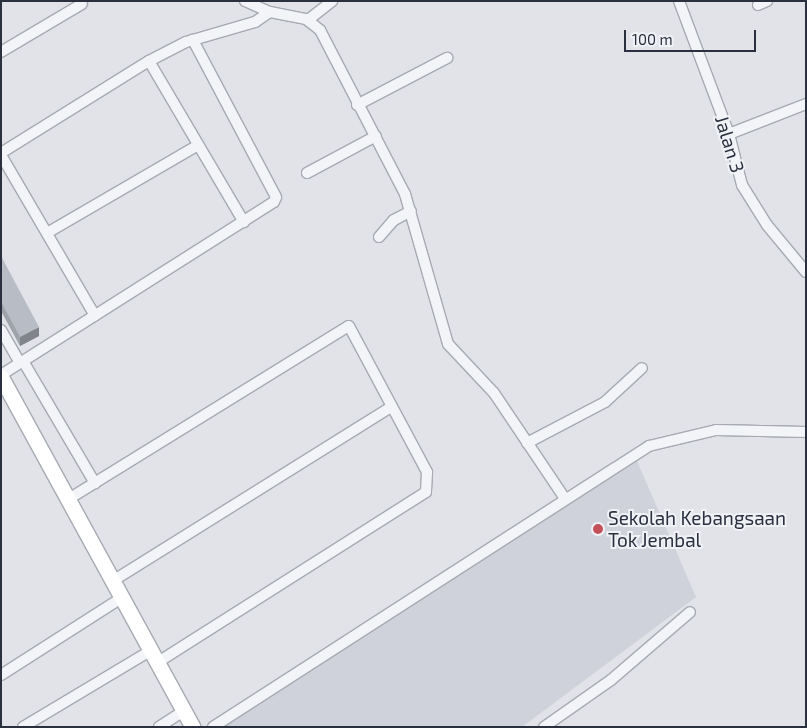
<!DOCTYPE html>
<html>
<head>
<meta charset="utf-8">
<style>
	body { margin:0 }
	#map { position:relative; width:807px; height:728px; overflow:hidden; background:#e1e3e8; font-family:"Exo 2",sans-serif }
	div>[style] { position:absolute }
	.built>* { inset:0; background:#cfd2da }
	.roads { filter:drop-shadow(1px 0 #a6aab2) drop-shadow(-1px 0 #a6aab2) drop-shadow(0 1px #a6aab2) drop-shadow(0 -1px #a6aab2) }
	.street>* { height:10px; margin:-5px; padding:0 5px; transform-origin:5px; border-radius:5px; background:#f3f4f7 }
	.secondary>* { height:15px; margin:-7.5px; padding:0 7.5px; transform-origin:7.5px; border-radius:7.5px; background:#fff }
	.wall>* { inset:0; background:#9ea2a9 }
	.shaded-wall>* { inset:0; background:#81848a }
	.building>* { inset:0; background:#b8bcc5 }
	.dots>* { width:14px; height:14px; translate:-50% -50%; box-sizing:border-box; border:2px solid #f0f2f6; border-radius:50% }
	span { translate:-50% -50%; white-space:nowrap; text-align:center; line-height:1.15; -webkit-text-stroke:4px #f0f2f6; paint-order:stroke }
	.street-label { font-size:19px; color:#2a303f }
	.poi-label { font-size:19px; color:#2a303f }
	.left { translate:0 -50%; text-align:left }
	.frame { position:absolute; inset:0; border:2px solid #2a303f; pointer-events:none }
	.scale { position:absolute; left:624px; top:30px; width:132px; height:22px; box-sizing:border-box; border:2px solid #2a303f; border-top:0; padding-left:6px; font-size:15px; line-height:18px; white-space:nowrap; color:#2a303f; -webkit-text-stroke:4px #f0f2f6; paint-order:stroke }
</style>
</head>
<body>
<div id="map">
	<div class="built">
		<i style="clip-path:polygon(637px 461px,696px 597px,522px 727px,222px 727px)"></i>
	</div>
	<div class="roads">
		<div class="street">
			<i style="left:245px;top:1px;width:27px;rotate:24deg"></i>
			<i style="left:270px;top:12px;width:37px;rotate:11deg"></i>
			<i style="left:306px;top:19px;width:18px;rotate:38deg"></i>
			<i style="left:320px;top:30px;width:185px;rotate:62.6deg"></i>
			<i style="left:405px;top:194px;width:156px;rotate:74deg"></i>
			<i style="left:448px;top:344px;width:67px;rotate:46.8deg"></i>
			<i style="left:494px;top:393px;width:125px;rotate:56.1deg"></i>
			<i style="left:679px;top:1px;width:142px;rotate:69.4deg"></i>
			<i style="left:729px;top:134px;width:53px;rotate:75.7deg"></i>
			<i style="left:742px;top:185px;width:47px;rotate:58deg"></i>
			<i style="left:767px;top:225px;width:61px;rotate:50.3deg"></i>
			<i style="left:758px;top:5px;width:10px;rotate:-24deg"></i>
			<i style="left:308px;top:20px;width:31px;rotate:-38deg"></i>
			<i style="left:1px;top:52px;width:94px;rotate:-30.7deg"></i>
			<i style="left:149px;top:61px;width:187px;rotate:59.5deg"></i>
			<i style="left:357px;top:105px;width:102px;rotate:-27.6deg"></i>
			<i style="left:729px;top:134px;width:83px;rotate:-21.3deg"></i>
			<i style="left:1px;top:153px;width:174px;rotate:-31.9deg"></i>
			<i style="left:149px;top:61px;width:42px;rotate:-27.2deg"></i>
			<i style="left:186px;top:42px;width:72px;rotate:-16.2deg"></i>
			<i style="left:255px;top:22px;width:18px;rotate:-34deg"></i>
			<i style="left:1px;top:155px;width:186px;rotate:59.7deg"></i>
			<i style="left:307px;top:173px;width:78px;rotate:-28.2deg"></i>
			<i style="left:47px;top:233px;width:175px;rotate:-30.2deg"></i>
			<i style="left:379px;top:237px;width:23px;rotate:-49deg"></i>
			<i style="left:394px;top:220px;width:19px;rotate:-28deg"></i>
			<i style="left:1px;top:330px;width:38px;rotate:60deg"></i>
			<i style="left:23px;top:361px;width:142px;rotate:59.5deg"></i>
			<i style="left:1px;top:375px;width:323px;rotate:-32.4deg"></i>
			<i style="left:274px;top:202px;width:5px;rotate:-68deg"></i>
			<i style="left:276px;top:197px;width:178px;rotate:-117.9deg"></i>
			<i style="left:527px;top:443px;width:88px;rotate:-27.7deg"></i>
			<i style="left:605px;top:402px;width:50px;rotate:-42.6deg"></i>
			<i style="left:67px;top:500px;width:331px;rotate:-31.7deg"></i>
			<i style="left:349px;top:326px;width:166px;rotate:61.9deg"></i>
			<i style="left:427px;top:472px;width:20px;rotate:93deg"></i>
			<i style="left:426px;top:492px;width:319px;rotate:147.6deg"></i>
			<i style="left:111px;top:582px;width:330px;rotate:-32deg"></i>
			<i style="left:1px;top:675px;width:141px;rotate:-32.6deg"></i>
			<i style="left:23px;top:727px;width:148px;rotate:-30.9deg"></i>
			<i style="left:159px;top:727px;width:30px;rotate:-33deg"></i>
			<i style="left:213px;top:727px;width:519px;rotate:-32.8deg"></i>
			<i style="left:649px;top:446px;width:69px;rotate:-13.4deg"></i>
			<i style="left:716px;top:430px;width:90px;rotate:1.3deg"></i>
			<i style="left:544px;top:727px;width:82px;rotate:-35deg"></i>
			<i style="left:611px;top:680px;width:104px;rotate:-40.7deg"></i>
		</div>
		<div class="secondary">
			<i style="left:1px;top:377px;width:399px;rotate:61.3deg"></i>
		</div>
	</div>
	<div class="wall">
		<i style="clip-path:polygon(1px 256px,39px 336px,20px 346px,1px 311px)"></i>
	</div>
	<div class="shaded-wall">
		<i style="clip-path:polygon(39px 327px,39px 336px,20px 346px,20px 337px)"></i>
	</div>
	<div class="building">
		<i style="clip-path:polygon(1px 256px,39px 327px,20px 337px,1px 302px)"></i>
	</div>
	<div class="dots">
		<i style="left:598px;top:529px;background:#c45059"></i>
	</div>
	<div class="street-label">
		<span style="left:730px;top:144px;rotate:73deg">Jalan 3</span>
	</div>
	<div class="poi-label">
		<span class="left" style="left:608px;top:529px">Sekolah Kebangsaan<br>Tok Jembal</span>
	</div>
	<div class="frame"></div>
	<div class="scale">100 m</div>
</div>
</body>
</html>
